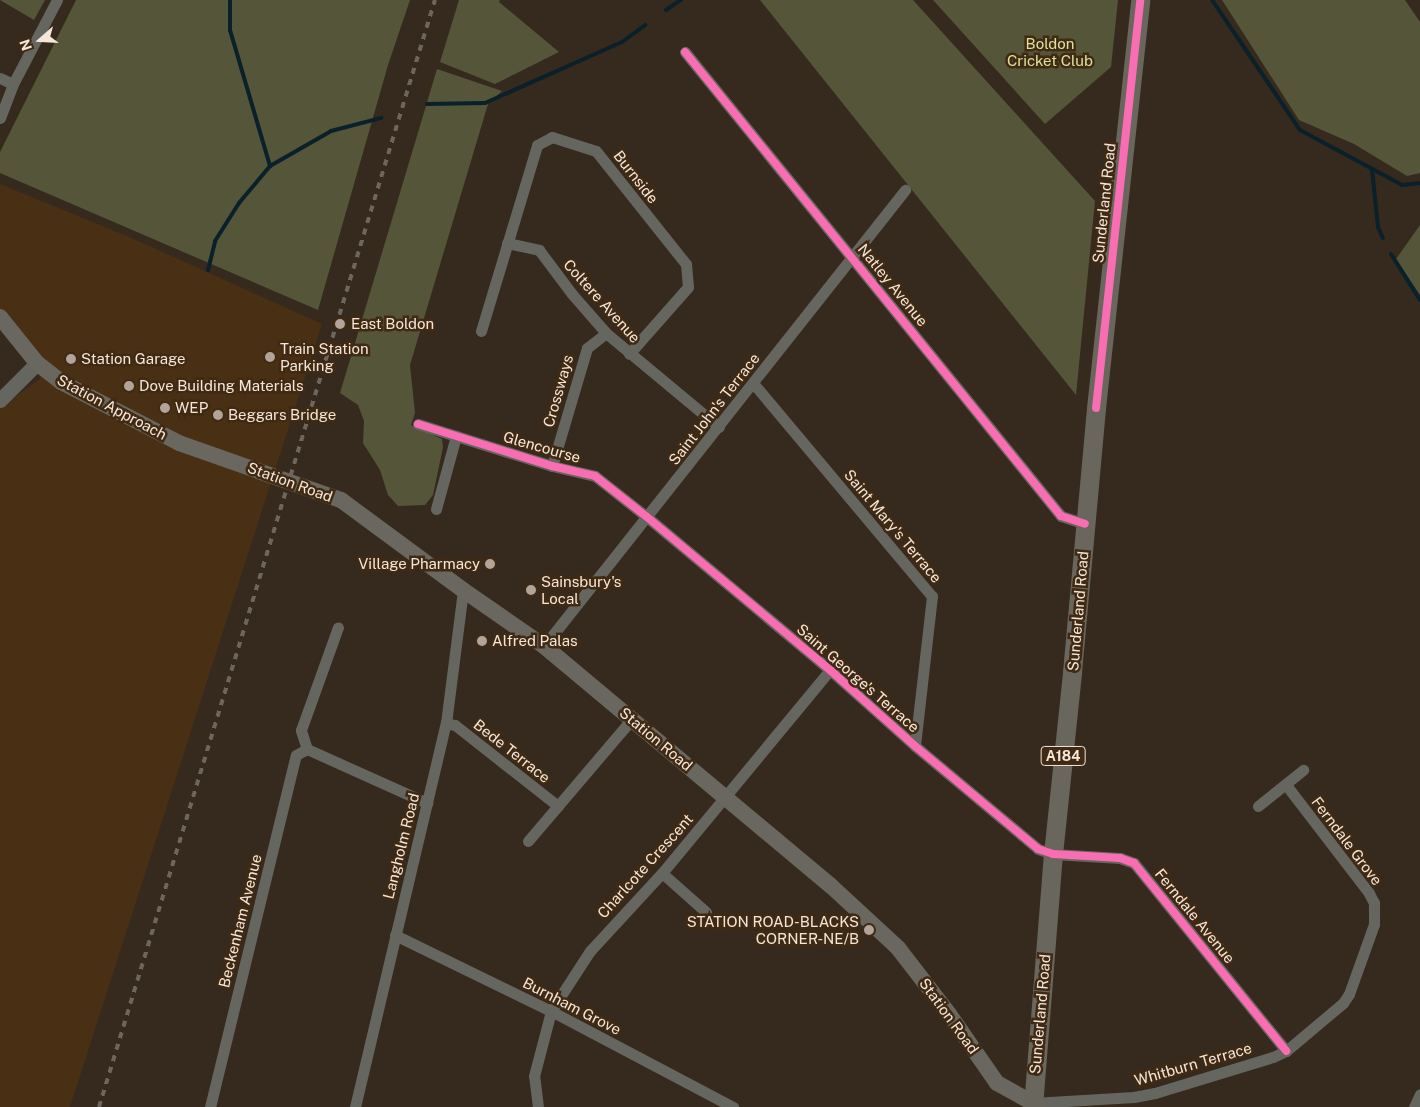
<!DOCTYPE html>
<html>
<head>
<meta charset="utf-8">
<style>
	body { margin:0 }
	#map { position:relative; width:1420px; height:1107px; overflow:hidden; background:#362a1e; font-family:"Public Sans",sans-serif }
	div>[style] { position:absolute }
	.built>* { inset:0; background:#492f14 }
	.green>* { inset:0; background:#545539 }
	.stream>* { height:4px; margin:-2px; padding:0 2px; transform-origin:2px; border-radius:2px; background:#0a202a }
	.minor>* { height:11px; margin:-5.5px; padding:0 5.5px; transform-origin:5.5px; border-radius:5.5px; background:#666660 }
	.tertiary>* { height:15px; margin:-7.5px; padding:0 7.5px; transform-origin:7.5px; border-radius:7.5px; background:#666660 }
	.secondary>* { height:16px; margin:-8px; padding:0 8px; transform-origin:8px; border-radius:8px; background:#69675f }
	.primary>* { height:19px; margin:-9.5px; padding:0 9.5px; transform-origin:9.5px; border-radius:9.5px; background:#69665d }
	.rail>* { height:4px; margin-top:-2px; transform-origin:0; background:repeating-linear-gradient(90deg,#6c665f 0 6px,transparent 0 12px) }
	.cycleway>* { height:8px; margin:-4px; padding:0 4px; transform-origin:4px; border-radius:4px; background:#f96db3 }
	.dots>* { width:14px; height:14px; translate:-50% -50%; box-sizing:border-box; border:2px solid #402a13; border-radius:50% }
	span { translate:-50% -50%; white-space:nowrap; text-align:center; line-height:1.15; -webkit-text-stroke:5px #402a13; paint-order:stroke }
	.shield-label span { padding:1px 4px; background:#402a13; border:1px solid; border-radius:4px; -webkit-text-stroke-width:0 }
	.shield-label { font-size:14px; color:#f5e6d9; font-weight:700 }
	.park-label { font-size:15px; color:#dce299 }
	.street-label { font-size:15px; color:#f5e6d9 }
	.poi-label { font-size:15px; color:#f5e6d9 }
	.left { translate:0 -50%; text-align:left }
	.right { translate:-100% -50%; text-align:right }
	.north { position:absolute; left:15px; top:15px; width:50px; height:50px; -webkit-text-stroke:4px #402a13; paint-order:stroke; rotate:251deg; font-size:14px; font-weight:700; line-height:20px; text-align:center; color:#f5e6d9 }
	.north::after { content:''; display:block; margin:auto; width:18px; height:22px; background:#f5e6d9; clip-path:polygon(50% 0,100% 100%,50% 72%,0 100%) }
</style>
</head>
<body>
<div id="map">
	<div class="built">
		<i style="clip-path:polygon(0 184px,134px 239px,322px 324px,70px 1107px,0 1107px,0 408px,41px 378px,0 314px)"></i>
	</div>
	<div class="green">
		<i style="clip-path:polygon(0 0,45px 0,34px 20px)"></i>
		<i style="clip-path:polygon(76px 0,410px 0,388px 65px,318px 310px,0 173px,0 152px)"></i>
		<i style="clip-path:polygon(459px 0,500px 0,499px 2px,559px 52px,495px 84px,440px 62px)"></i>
		<i style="clip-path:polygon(760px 0,913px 0,1095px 201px,1076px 395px)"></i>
		<i style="clip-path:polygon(933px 0,1118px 0,1111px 67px,1045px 124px)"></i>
		<i style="clip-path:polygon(1222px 0,1405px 0,1420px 22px,1420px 173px,1407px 176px,1354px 144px,1299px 120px)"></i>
		<i style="clip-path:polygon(437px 69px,502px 91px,488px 104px,410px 365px,415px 413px,411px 425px,442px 439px,443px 447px,433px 495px,425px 505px,398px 506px,388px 495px,380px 470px,363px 443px,364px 421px,358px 405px,340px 393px)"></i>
		<i style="clip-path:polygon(1420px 225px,1420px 295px,1396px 259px)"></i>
	</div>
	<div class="stream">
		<i style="left:230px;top:0;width:30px;rotate:90deg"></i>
		<i style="left:230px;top:30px;width:142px;rotate:73.6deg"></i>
		<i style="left:1212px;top:0;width:157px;rotate:55.9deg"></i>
		<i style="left:1300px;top:130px;width:116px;rotate:28.3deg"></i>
		<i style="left:1402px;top:185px;width:18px;rotate:-6deg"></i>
		<i style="left:666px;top:10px;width:18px;rotate:-34deg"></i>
		<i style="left:427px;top:104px;width:58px;rotate:-1deg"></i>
		<i style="left:485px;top:103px;width:150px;rotate:-24deg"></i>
		<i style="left:622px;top:42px;width:29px;rotate:-36deg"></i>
		<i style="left:1372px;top:169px;width:58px;rotate:84.1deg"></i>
		<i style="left:1378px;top:227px;width:12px;rotate:66deg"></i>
		<i style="left:1391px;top:254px;width:54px;rotate:57.8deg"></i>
		<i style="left:208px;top:270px;width:30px;rotate:-76deg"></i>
		<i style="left:215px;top:241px;width:45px;rotate:-57.7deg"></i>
		<i style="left:239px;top:203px;width:48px;rotate:-50deg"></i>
		<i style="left:270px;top:166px;width:70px;rotate:-29.8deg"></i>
		<i style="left:331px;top:131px;width:52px;rotate:-14.6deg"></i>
	</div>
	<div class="minor">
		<i style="left:685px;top:52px;width:597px;rotate:50.98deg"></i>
		<i style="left:1061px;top:516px;width:25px;rotate:18deg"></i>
		<i style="left:0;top:78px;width:14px;rotate:25deg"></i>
		<i style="left:0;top:118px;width:36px;rotate:-69deg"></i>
		<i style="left:13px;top:84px;width:95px;rotate:-62.4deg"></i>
		<i style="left:507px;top:243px;width:33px;rotate:12deg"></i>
		<i style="left:539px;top:250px;width:55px;rotate:53.1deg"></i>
		<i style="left:572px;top:294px;width:52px;rotate:48.9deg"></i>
		<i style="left:606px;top:333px;width:147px;rotate:39.8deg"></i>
		<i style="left:481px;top:331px;width:194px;rotate:-73.2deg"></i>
		<i style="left:537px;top:145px;width:17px;rotate:-28deg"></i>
		<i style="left:552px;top:137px;width:46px;rotate:17.7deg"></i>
		<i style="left:596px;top:151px;width:144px;rotate:51.5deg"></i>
		<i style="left:686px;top:264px;width:23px;rotate:85deg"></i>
		<i style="left:688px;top:287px;width:89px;rotate:131.4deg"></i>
		<i style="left:753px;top:383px;width:278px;rotate:50deg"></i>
		<i style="left:932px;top:596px;width:151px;rotate:96.5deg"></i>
		<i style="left:418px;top:424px;width:140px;rotate:17.4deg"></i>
		<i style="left:552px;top:466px;width:44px;rotate:13.1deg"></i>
		<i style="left:595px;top:476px;width:66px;rotate:38.3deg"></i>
		<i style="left:647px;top:517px;width:239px;rotate:39.9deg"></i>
		<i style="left:830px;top:670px;width:114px;rotate:41.8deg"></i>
		<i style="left:915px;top:746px;width:160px;rotate:39.9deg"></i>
		<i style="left:1038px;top:849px;width:16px;rotate:18deg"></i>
		<i style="left:1053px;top:854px;width:67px;rotate:3.4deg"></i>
		<i style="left:1120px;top:858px;width:15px;rotate:20deg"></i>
		<i style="left:1134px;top:863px;width:242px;rotate:51deg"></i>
		<i style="left:552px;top:466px;width:123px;rotate:-73.5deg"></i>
		<i style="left:587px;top:348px;width:24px;rotate:-38deg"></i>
		<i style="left:436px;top:509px;width:76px;rotate:-74.7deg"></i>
		<i style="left:544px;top:646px;width:582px;rotate:-51.63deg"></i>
		<i style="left:446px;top:723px;width:9px;rotate:13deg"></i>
		<i style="left:455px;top:725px;width:131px;rotate:38.2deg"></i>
		<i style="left:307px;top:749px;width:132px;rotate:24.2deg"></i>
		<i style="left:307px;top:749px;width:20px;rotate:-108deg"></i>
		<i style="left:301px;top:730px;width:109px;rotate:-70.2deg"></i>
		<i style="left:1258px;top:806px;width:58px;rotate:-38.7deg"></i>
		<i style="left:528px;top:841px;width:160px;rotate:-49.6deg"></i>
		<i style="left:662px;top:873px;width:59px;rotate:41.6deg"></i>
		<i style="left:395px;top:935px;width:174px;rotate:26deg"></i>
		<i style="left:551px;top:1011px;width:206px;rotate:27.8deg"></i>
		<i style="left:1033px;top:1103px;width:101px;rotate:-3.4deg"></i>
		<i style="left:1134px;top:1097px;width:21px;rotate:-11deg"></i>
		<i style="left:1155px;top:1093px;width:123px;rotate:-17deg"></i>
		<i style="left:1273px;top:1057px;width:14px;rotate:-25deg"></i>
		<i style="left:1286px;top:1051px;width:75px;rotate:-40.1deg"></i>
		<i style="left:1343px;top:1003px;width:11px;rotate:-56deg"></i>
		<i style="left:1349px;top:994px;width:74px;rotate:-70.3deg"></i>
		<i style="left:1374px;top:924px;width:21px;rotate:-90deg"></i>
		<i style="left:1374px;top:903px;width:11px;rotate:-117deg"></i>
		<i style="left:1369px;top:893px;width:136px;rotate:-127.5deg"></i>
		<i style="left:210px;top:1107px;width:362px;rotate:-76.3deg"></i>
		<i style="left:296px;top:755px;width:13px;rotate:-29deg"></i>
		<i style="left:355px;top:1107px;width:395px;rotate:-76.7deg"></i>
		<i style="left:446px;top:723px;width:134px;rotate:-82.7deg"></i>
		<i style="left:538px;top:1107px;width:31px;rotate:-97deg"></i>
		<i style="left:534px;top:1076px;width:67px;rotate:-75.3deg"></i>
		<i style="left:551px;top:1011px;width:72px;rotate:-57deg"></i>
		<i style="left:590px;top:951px;width:106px;rotate:-47.3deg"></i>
		<i style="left:662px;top:873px;width:264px;rotate:-50.4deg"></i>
		<i style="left:1414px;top:1107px;width:14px;rotate:-65deg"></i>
	</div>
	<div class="tertiary">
		<i style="left:0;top:400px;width:52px;rotate:-45deg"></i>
	</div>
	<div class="secondary">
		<i style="left:0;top:317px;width:59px;rotate:51.2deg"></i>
		<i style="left:37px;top:363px;width:31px;rotate:38deg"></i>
		<i style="left:61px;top:382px;width:133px;rotate:27.3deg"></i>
		<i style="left:179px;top:443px;width:172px;rotate:19.4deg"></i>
		<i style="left:341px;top:500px;width:152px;rotate:36.4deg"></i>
		<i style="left:463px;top:590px;width:98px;rotate:34.7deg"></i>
		<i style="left:544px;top:646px;width:373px;rotate:39.9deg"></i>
		<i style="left:830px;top:885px;width:93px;rotate:42.8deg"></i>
		<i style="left:898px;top:948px;width:83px;rotate:52.3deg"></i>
		<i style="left:949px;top:1014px;width:84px;rotate:55.2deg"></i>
		<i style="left:997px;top:1083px;width:41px;rotate:29.1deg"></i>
	</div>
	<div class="primary">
		<i style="left:1033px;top:1107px;width:254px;rotate:-85.5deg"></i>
		<i style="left:1053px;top:854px;width:183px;rotate:-84deg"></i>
		<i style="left:1072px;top:672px;width:265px;rotate:-84.8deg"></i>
		<i style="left:1096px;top:408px;width:410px;rotate:-83.8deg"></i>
	</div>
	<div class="rail">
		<i style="left:99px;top:1107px;width:1157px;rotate:-73.12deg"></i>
	</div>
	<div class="cycleway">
		<i style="left:685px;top:52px;width:597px;rotate:50.98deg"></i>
		<i style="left:1061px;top:516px;width:25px;rotate:18deg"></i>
		<i style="left:1096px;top:408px;width:410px;rotate:-83.8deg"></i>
		<i style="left:418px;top:424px;width:140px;rotate:17.4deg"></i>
		<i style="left:552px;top:466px;width:44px;rotate:13.1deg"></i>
		<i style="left:595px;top:476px;width:66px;rotate:38.3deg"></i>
		<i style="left:647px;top:517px;width:239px;rotate:39.9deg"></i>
		<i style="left:830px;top:670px;width:114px;rotate:41.8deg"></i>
		<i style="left:915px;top:746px;width:160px;rotate:39.9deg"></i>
		<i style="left:1038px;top:849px;width:16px;rotate:18deg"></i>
		<i style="left:1053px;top:854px;width:67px;rotate:3.4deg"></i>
		<i style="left:1120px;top:858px;width:15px;rotate:20deg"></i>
		<i style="left:1134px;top:863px;width:242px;rotate:51deg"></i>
	</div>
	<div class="dots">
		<i style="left:340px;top:324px;background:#b2a498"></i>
		<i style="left:270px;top:357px;background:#b2a498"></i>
		<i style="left:71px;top:359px;background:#b2a498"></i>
		<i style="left:129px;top:386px;background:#b2a498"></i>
		<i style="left:165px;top:408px;background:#b2a498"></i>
		<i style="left:218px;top:415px;background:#b2a498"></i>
		<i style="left:490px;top:564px;background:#b2a498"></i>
		<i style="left:531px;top:590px;background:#b2a498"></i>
		<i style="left:482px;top:641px;background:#b2a498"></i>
		<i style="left:869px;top:930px;background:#b2a498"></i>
	</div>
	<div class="shield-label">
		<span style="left:1063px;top:756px">A184</span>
	</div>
	<div class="park-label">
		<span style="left:1050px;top:52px">Boldon<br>Cricket Club</span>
	</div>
	<div class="street-label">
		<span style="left:636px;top:177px;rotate:52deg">Burnside</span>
		<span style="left:1104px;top:203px;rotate:-84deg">Sunderland Road</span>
		<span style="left:893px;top:285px;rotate:51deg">Natley Avenue</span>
		<span style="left:602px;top:301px;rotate:48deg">Coltere Avenue</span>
		<span style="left:558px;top:391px;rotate:-74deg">Crossways</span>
		<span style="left:112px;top:407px;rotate:28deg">Station Approach</span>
		<span style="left:714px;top:409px;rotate:-52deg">Saint John's Terrace</span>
		<span style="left:542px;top:447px;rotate:16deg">Glencourse</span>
		<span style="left:290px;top:482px;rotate:20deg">Station Road</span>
		<span style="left:893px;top:526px;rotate:50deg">Saint Mary's Terrace</span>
		<span style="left:1078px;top:611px;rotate:-85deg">Sunderland Road</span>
		<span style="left:858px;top:678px;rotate:41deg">Saint George's Terrace</span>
		<span style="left:656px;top:739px;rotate:40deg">Station Road</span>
		<span style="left:512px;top:751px;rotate:38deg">Bede Terrace</span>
		<span style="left:1347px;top:841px;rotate:53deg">Ferndale Grove</span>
		<span style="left:401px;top:846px;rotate:-76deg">Langholm Road</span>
		<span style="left:645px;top:866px;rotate:-48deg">Charlcote Crescent</span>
		<span style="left:1195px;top:916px;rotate:51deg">Ferndale Avenue</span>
		<span style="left:240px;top:921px;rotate:-76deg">Beckenham Avenue</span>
		<span style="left:572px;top:1006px;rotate:27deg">Burnham Grove</span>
		<span style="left:1040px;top:1014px;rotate:-85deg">Sunderland Road</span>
		<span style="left:949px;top:1016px;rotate:54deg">Station Road</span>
		<span style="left:1193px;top:1064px;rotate:-16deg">Whitburn Terrace</span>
	</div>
	<div class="poi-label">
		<span class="left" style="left:351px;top:324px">East Boldon</span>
		<span class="left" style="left:280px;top:357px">Train Station<br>Parking</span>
		<span class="left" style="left:81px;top:359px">Station Garage</span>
		<span class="left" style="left:139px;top:386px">Dove Building Materials</span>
		<span class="left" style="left:175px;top:408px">WEP</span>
		<span class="left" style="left:228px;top:415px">Beggars Bridge</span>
		<span class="right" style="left:480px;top:564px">Village Pharmacy</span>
		<span class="left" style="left:541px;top:590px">Sainsbury's<br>Local</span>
		<span class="left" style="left:492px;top:641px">Alfred Palas</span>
		<span class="right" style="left:859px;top:930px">STATION ROAD-BLACKS<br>CORNER-NE/B</span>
	</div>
	<div class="north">N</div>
</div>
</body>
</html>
